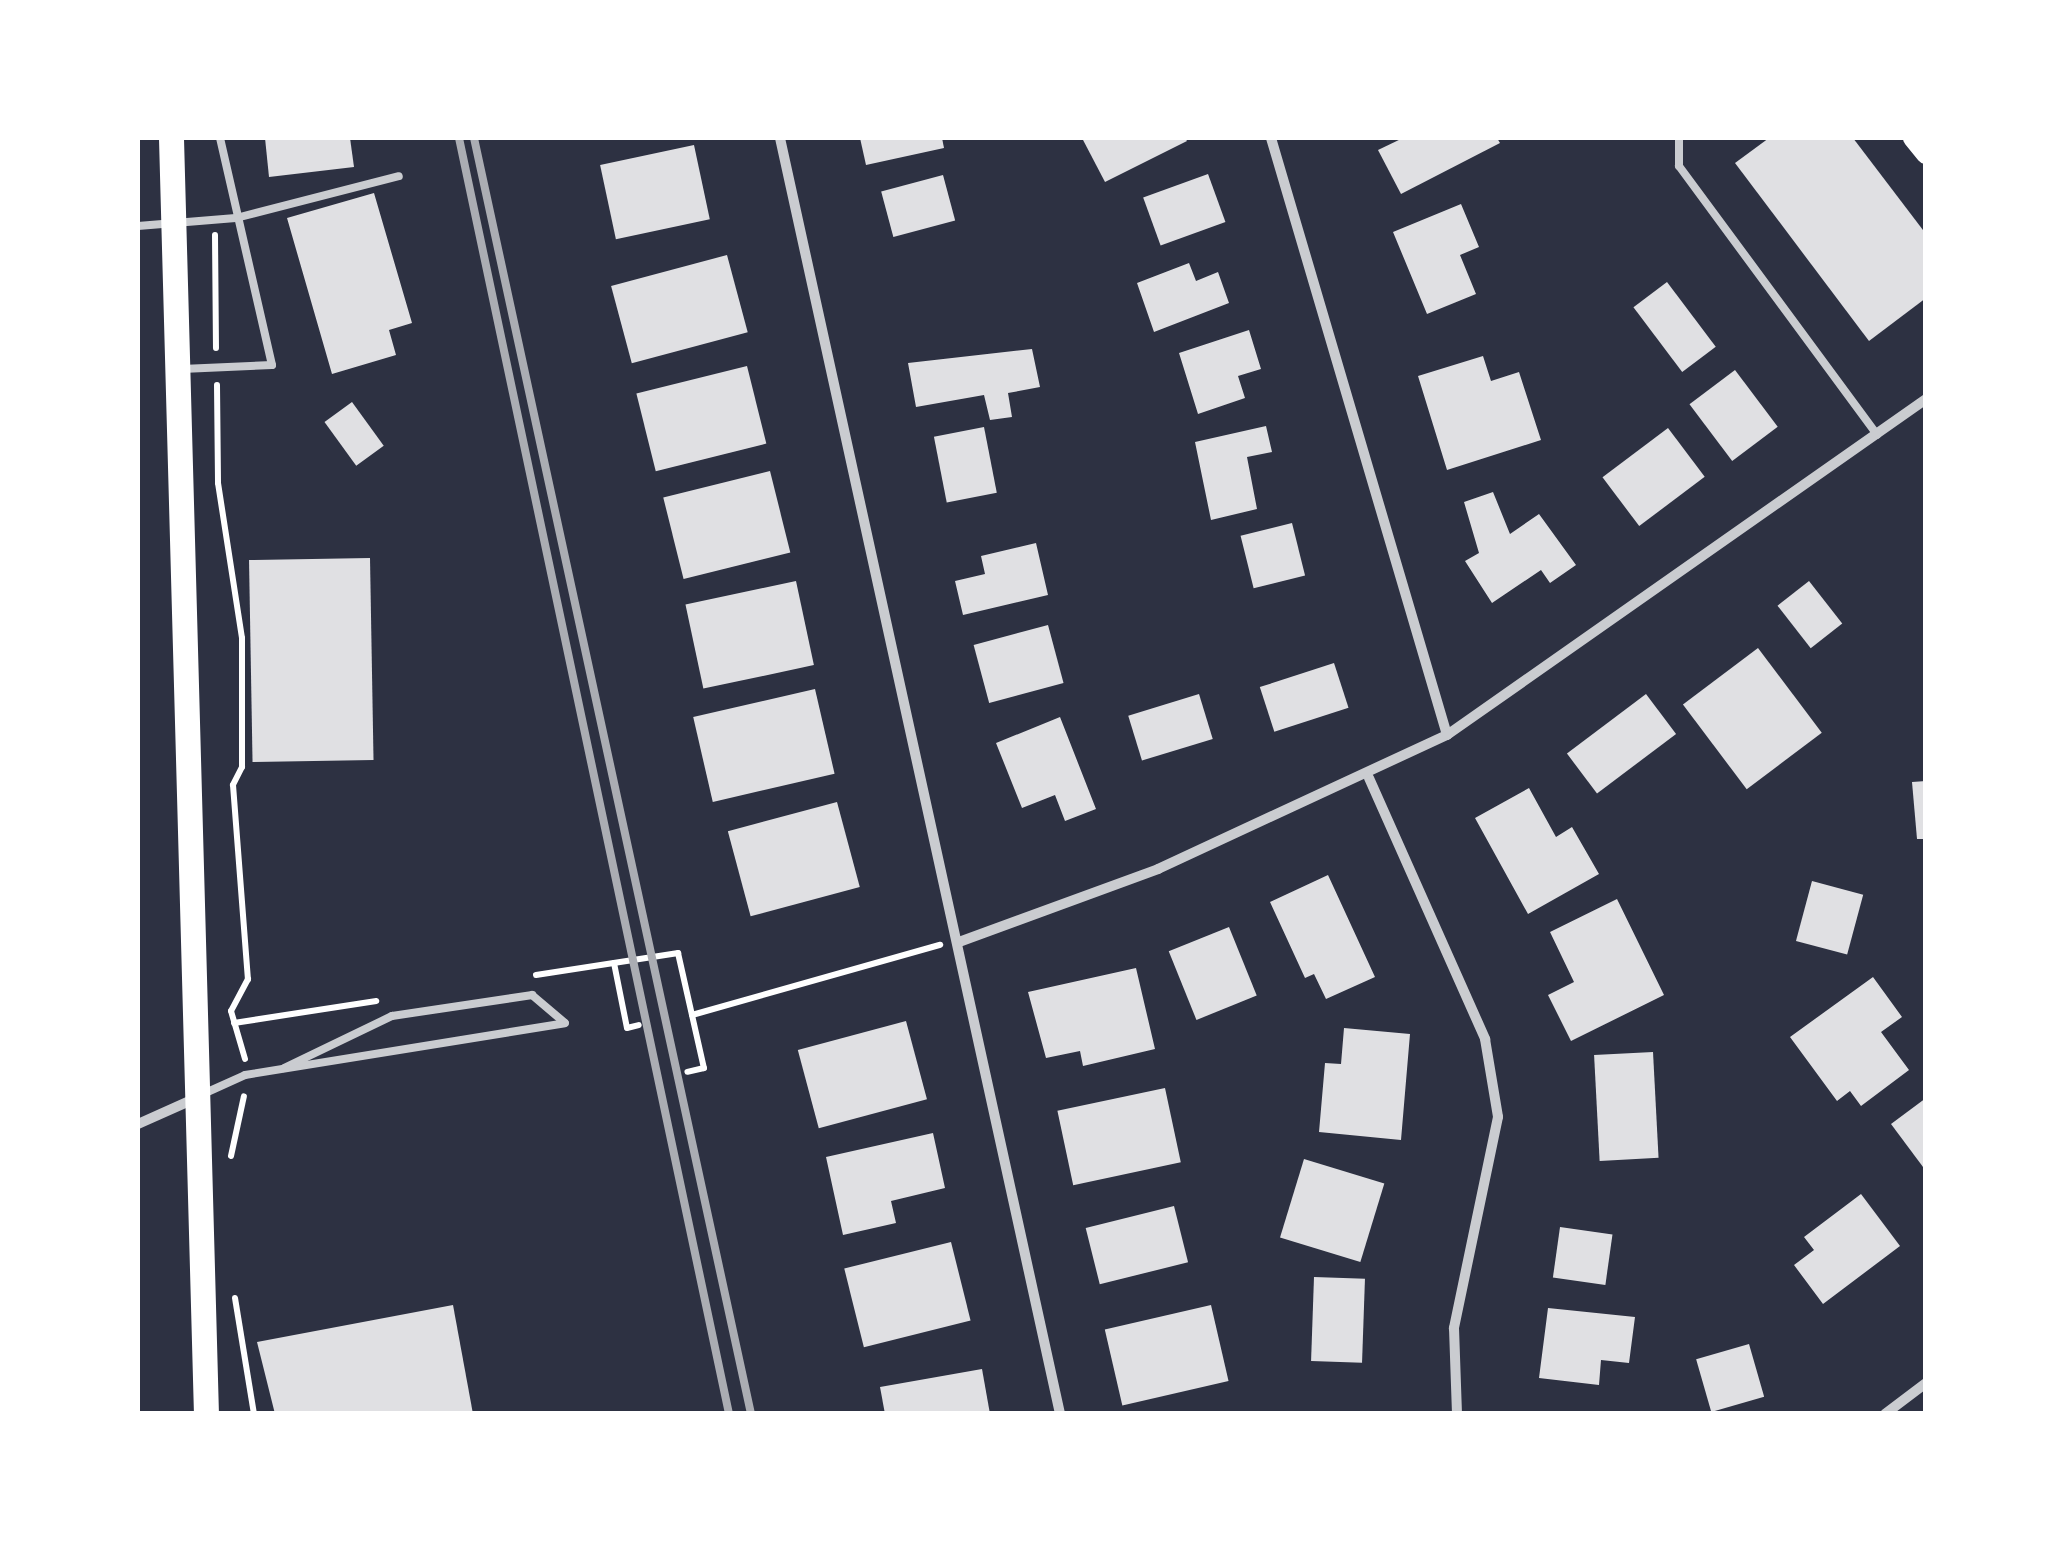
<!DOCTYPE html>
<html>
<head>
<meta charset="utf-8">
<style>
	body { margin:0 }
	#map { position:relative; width:2063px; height:1551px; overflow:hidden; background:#2d3142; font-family:"Public Sans",sans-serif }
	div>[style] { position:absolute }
	.building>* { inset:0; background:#e0e0e3; transform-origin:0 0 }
	.path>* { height:6px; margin:-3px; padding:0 3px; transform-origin:3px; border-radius:3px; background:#fff }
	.service>* { height:8px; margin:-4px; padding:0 4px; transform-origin:4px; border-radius:4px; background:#caccd0 }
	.minor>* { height:10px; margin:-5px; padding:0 5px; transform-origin:5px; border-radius:5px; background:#caccd0 }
	.secondary>* { height:20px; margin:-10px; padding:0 10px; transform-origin:10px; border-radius:10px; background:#fff }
	.primary>* { height:25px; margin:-12.5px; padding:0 12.5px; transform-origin:12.5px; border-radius:12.5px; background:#fff }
	.rail>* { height:8px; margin:-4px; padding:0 4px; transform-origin:4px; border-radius:4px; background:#abadb3 }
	span { translate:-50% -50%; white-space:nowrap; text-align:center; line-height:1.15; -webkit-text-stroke:10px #fff; paint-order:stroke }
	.frame { position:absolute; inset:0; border:140px solid #fff; pointer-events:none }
</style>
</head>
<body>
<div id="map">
	<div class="building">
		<i style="clip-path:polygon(265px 138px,350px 138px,354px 167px,269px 177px)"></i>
		<i style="clip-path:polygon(860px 138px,942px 138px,944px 148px,866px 165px)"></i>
		<i style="clip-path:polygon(1082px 138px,1185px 138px,1187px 141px,1105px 182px)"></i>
		<i style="clip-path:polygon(1403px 138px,1497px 138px,1500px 143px,1401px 194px,1378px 150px)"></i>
		<i style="clip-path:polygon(1769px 138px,1853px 138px,1926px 234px,1926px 298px,1869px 341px,1735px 163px)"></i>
		<i style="left:694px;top:145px;width:76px;height:96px;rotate:78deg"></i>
		<i style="left:1208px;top:174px;width:51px;height:69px;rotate:70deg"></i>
		<i style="left:943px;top:175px;width:47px;height:64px;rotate:75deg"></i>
		<i style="clip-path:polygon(374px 193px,412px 323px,389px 330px,396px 355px,332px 374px,287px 218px)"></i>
		<i style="clip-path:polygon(1461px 204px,1479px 247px,1460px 255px,1476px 294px,1427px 314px,1393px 232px)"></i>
		<i style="left:727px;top:255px;width:80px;height:120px;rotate:75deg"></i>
		<i style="clip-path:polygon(1189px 263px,1196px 281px,1218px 272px,1229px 303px,1154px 332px,1137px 283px)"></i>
		<i style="left:1667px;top:282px;width:81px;height:42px;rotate:53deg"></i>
		<i style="clip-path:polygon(1249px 330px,1261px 369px,1238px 376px,1245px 398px,1198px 414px,1179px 353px)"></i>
		<i style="clip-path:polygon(1032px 349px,1040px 387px,1008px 393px,1012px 417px,990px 420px,984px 395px,916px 407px,908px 363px)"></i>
		<i style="clip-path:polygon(1483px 356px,1491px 381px,1519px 372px,1541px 440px,1447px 470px,1418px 376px)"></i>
		<i style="left:747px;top:366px;width:80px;height:114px;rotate:76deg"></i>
		<i style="left:1735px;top:370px;width:71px;height:57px;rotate:53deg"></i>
		<i style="left:352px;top:402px;width:54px;height:34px;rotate:54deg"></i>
		<i style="clip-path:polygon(1266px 426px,1272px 452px,1247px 457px,1257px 509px,1211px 520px,1195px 442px)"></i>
		<i style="left:984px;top:427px;width:67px;height:51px;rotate:79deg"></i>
		<i style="left:1668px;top:428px;width:61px;height:82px;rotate:53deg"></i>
		<i style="left:770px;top:471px;width:84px;height:110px;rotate:76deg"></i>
		<i style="clip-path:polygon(1493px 492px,1510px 534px,1539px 514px,1576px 565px,1550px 583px,1541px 570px,1492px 603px,1465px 561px,1479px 553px,1464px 502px)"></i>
		<i style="left:1292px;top:523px;width:54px;height:53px;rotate:76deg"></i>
		<i style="clip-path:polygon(1036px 543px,1048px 595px,963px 615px,955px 581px,985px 574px,981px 556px)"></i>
		<i style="left:370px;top:558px;width:202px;height:121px;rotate:89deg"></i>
		<i style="left:796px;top:581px;width:86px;height:113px;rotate:78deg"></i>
		<i style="left:1809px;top:581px;width:54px;height:40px;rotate:52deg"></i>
		<i style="left:1048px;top:625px;width:60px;height:77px;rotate:75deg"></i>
		<i style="left:1758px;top:648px;width:106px;height:94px;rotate:53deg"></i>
		<i style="left:1334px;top:663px;width:47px;height:78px;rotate:72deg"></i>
		<i style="left:815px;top:689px;width:87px;height:125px;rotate:77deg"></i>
		<i style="left:1199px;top:694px;width:47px;height:74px;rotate:73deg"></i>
		<i style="left:1646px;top:694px;width:50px;height:99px;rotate:53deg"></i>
		<i style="clip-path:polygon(1060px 717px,1096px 809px,1065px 821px,1055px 795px,1022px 808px,996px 743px)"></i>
		<i style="clip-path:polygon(1926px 781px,1926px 839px,1917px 839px,1912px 782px)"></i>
		<i style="clip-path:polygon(1529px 788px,1556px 837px,1572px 827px,1599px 874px,1528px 914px,1475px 818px)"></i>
		<i style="left:837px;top:802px;width:88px;height:113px;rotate:75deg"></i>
		<i style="clip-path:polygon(1328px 875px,1375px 977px,1326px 999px,1314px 974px,1305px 978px,1270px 902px)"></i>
		<i style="left:1812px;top:881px;width:53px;height:62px;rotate:15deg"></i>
		<i style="clip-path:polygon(1617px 899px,1664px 995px,1571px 1041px,1548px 995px,1574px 982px,1550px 932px)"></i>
		<i style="left:1229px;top:927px;width:74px;height:65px;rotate:68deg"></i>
		<i style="clip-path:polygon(1136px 968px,1155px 1049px,1083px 1066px,1080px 1051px,1046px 1058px,1028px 992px)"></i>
		<i style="clip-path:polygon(1873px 977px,1902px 1017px,1881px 1032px,1909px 1070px,1861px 1106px,1850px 1091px,1837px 1101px,1790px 1037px)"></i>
		<i style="left:906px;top:1021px;width:81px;height:112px;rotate:75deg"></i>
		<i style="clip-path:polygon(1344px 1028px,1410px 1034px,1401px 1140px,1319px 1132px,1325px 1063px,1341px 1064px)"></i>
		<i style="left:1653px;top:1052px;width:106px;height:59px;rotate:87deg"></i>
		<i style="left:1165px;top:1088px;width:76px;height:110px;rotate:78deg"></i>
		<i style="clip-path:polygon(1926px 1098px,1926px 1171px,1891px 1124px)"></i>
		<i style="clip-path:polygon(933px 1133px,945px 1188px,891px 1201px,896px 1223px,843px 1235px,826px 1157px)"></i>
		<i style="left:1304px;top:1159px;width:84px;height:82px;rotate:17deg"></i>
		<i style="clip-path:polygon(1861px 1194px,1900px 1246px,1823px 1304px,1794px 1265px,1814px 1250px,1804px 1237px)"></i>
		<i style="left:1174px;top:1206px;width:58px;height:91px;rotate:76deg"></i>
		<i style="left:1560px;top:1227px;width:53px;height:51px;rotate:8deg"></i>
		<i style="left:951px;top:1242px;width:81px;height:110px;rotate:76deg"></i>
		<i style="left:1314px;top:1277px;width:51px;height:84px;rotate:2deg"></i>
		<i style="clip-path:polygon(453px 1305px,473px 1414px,275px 1414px,257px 1342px)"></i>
		<i style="left:1211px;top:1305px;width:78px;height:109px;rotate:77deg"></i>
		<i style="clip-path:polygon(1548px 1308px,1635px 1317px,1629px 1363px,1601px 1360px,1599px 1385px,1539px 1378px)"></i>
		<i style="left:1749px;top:1344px;width:55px;height:55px;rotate:74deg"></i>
		<i style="clip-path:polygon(982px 1369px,990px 1414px,885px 1414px,880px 1387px)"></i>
	</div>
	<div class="path">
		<i style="left:215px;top:235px;width:113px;rotate:89.5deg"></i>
		<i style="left:217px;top:385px;width:98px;rotate:89.4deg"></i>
		<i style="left:218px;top:483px;width:157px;rotate:81.2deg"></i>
		<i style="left:242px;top:638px;width:129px;rotate:90deg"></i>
		<i style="left:242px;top:767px;width:20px;rotate:117deg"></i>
		<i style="left:233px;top:785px;width:195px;rotate:85.6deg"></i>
		<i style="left:248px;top:979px;width:36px;rotate:118deg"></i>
		<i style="left:231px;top:1011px;width:50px;rotate:73.7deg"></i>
		<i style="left:614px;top:963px;width:66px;rotate:78.7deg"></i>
		<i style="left:627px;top:1028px;width:12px;rotate:-14deg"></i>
		<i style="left:536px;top:975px;width:144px;rotate:-8.8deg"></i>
		<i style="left:678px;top:953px;width:118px;rotate:77.3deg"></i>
		<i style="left:704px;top:1068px;width:17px;rotate:167deg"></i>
		<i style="left:692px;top:1015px;width:258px;rotate:-15.8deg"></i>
		<i style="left:234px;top:1023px;width:144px;rotate:-8.8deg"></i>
		<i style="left:231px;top:1156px;width:61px;rotate:-77.8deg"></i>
		<i style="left:235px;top:1298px;width:118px;rotate:80.7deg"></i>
	</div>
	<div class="service">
		<i style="left:1679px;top:138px;width:28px;rotate:90deg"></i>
		<i style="left:1679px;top:166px;width:334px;rotate:53.6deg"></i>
		<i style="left:138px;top:226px;width:98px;rotate:-4.7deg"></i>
		<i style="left:236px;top:218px;width:168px;rotate:-14.4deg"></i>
		<i style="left:182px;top:369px;width:90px;rotate:-2.5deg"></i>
		<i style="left:272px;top:365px;width:233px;rotate:-102.9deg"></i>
		<i style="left:284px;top:1068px;width:120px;rotate:-25.7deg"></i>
		<i style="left:392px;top:1016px;width:142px;rotate:-8.5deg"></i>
		<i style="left:532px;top:995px;width:43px;rotate:40.3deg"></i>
		<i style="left:203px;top:1094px;width:46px;rotate:-24.3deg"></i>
		<i style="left:245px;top:1075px;width:324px;rotate:-9.2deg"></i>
	</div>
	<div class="minor">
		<i style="left:780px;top:138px;width:1306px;rotate:77.62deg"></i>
		<i style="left:1271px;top:138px;width:622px;rotate:73.57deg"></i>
		<i style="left:1369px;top:778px;width:286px;rotate:66deg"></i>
		<i style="left:1485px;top:1039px;width:79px;rotate:80.5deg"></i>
		<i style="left:1498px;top:1117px;width:216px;rotate:101.8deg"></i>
		<i style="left:1454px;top:1328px;width:86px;rotate:88deg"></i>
		<i style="left:959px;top:942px;width:212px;rotate:-20.1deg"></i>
		<i style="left:1158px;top:869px;width:319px;rotate:-24.9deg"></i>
		<i style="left:1447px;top:735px;width:585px;rotate:-35.05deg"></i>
		<i style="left:138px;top:1124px;width:61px;rotate:-24.1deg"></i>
		<i style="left:1885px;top:1414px;width:51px;rotate:-37.1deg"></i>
	</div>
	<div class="secondary">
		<i style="left:1913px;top:138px;width:21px;rotate:51deg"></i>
	</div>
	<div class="primary">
		<i style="left:171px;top:138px;width:1276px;rotate:88.43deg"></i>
	</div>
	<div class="rail">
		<i style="left:459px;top:138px;width:1304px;rotate:78.05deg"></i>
		<i style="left:474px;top:138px;width:1306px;rotate:77.75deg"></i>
	</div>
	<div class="frame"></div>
</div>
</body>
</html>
